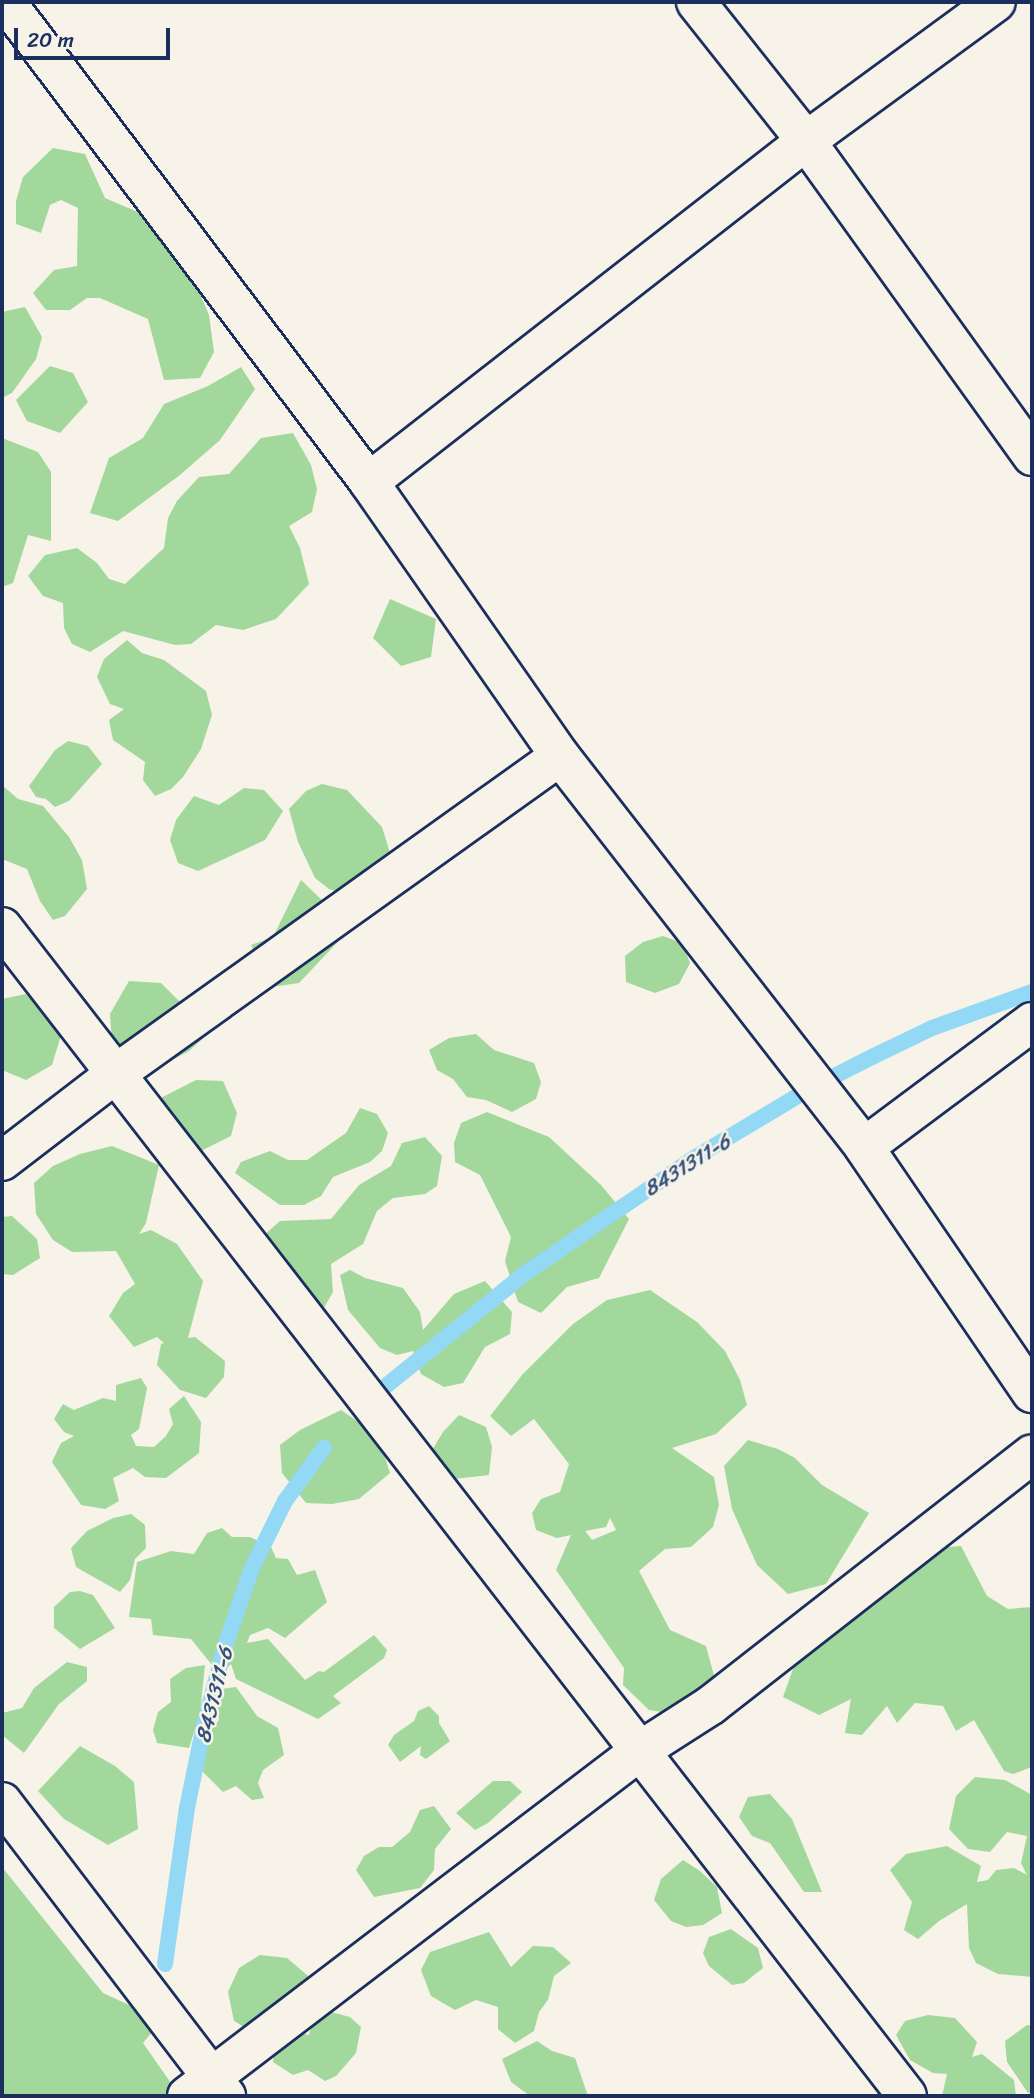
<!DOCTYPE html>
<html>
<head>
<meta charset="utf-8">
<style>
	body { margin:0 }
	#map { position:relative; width:1034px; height:2098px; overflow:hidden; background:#f7f3e8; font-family:Sriracha,sans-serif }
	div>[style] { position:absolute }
	.green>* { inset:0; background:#a2d89c }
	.stream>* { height:16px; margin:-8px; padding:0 8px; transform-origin:8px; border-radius:8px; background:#93d8f5 }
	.roads { filter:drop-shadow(2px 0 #1b2f5e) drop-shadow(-2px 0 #1b2f5e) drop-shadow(0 2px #1b2f5e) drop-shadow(0 -2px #1b2f5e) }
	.minor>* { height:38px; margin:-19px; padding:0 19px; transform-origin:19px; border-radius:19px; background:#f7f3e8 }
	span { translate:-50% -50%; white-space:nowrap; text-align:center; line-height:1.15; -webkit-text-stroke:5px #f7f3e8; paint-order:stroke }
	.water-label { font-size:21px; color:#33517c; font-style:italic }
	.frame { position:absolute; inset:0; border:4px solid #1b2f5e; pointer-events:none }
	.scale { position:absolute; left:14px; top:28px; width:156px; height:32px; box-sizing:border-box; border:4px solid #1b2f5e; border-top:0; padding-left:9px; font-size:21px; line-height:24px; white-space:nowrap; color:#1b2f5e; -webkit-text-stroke:5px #f7f3e8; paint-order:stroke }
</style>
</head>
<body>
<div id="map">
	<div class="green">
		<i style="clip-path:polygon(53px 148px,85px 154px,105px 198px,147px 216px,171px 253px,194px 280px,209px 315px,214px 352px,200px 378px,164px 380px,148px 319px,100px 298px,87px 298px,70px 310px,46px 310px,33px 293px,54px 270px,77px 266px,78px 208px,61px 200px,50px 205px,41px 233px,16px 224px,16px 201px,23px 177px)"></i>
		<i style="clip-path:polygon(25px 307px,42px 337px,36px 359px,12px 393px,2px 398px,2px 312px)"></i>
		<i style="clip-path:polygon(50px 366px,73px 373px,88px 402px,60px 433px,27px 421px,16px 400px)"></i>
		<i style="clip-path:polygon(241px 367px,255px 389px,220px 440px,180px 475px,118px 521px,90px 513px,109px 458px,143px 438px,164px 404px,208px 386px)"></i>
		<i style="clip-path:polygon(293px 433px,311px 465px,317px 489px,312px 512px,289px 526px,300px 548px,309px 584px,276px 619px,243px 630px,216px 625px,191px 644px,175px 645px,123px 631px,90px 652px,72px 644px,64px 628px,63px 603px,43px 596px,28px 576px,45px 555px,77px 548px,97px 563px,109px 579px,125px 584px,164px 548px,168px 518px,177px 501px,199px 477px,229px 474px,261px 438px)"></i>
		<i style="clip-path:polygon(2px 438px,38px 452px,51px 472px,51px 541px,28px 535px,13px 583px,2px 587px)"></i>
		<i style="clip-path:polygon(390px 599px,436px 619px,431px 657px,401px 666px,373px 638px)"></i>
		<i style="clip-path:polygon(127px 640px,142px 653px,164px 660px,206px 691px,212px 715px,201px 749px,183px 777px,171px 789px,155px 796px,143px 780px,145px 762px,113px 740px,109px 720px,124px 709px,110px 704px,97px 677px,104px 659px)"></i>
		<i style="clip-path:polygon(68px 741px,88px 746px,102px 764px,69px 801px,55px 807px,46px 799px,36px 797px,29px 786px,55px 750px)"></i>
		<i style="clip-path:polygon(322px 784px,347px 790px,382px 827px,400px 885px,381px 905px,329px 889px,315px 878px,298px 842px,289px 809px,306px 791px)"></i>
		<i style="clip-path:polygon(2px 785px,18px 799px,43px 806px,69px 837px,82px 860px,87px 889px,65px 916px,53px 920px,40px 901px,27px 869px,2px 859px)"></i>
		<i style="clip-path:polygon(244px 788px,264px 790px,283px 811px,265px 840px,198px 871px,178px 863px,170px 840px,176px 820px,194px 796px,219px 805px)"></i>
		<i style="clip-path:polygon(301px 880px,351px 928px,299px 983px,271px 987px,251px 945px,273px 937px)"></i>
		<i style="clip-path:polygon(663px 936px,682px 943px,690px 963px,679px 984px,655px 993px,626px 982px,625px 956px,643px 942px)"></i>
		<i style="clip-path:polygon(129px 981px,161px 983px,210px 1032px,189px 1051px,151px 1071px,112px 1043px,110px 1014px)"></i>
		<i style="clip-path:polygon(26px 994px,62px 1032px,52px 1065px,26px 1080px,2px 1070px,2px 999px)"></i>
		<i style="clip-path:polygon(476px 1034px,494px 1050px,534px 1063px,541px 1082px,536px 1099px,512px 1112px,486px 1100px,467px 1097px,453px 1079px,437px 1070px,429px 1050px,449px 1038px)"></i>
		<i style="clip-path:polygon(196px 1080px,223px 1081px,237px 1113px,231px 1136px,199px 1152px,153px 1102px)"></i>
		<i style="clip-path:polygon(360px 1108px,377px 1114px,388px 1133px,382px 1151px,370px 1162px,333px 1177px,321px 1196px,304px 1205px,280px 1205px,235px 1173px,241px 1162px,270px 1151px,288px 1160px,307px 1160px,346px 1133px)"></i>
		<i style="clip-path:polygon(487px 1112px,549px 1137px,601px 1185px,629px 1219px,599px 1278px,567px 1287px,541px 1313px,518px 1302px,505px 1261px,511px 1237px,480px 1175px,455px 1162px,454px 1143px,461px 1123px)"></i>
		<i style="clip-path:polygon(425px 1137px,442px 1156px,437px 1186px,425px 1194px,393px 1198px,377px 1211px,363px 1244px,331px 1264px,333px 1292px,322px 1311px,263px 1236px,280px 1221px,331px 1219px,359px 1185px,391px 1166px,402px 1143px)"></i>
		<i style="clip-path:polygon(112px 1146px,159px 1165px,146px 1223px,139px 1234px,151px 1230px,177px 1244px,203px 1281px,188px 1338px,195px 1337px,225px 1361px,224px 1377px,206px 1398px,180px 1390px,157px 1365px,161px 1344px,164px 1343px,157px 1337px,134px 1347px,109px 1316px,123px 1293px,135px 1284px,116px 1251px,72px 1252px,53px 1240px,36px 1214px,34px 1183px,53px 1166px,80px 1154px)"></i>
		<i style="clip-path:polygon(12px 1216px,37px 1239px,40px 1258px,13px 1275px,2px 1274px,2px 1217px)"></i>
		<i style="clip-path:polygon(350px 1270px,365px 1278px,403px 1288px,420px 1312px,423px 1330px,454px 1294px,485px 1281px,512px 1312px,510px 1334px,485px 1347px,463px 1383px,444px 1387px,421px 1374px,413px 1351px,397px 1355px,380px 1348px,348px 1310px,340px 1275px)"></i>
		<i style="clip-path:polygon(evenodd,650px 1290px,697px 1322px,725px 1351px,740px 1380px,747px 1405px,716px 1434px,672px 1448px,714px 1477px,719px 1505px,713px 1527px,691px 1547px,665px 1549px,639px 1571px,670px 1630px,706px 1646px,716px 1683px,692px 1693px,685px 1716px,649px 1710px,623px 1685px,624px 1668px,556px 1570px,571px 1535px,557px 1538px,536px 1530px,532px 1513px,541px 1499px,560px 1492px,569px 1464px,534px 1419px,511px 1436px,490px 1416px,522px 1375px,573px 1324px,607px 1300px,650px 1290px,610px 1518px,616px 1530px,592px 1540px,585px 1531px,606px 1527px,610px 1518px)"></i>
		<i style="clip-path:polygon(141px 1378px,147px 1388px,139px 1429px,131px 1435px,136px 1446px,154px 1447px,166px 1436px,173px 1424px,169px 1409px,184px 1396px,201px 1422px,199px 1453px,166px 1478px,145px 1477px,133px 1468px,113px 1478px,119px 1501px,105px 1509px,81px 1505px,52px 1462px,61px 1443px,74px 1436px,64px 1432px,54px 1419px,63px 1404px,74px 1410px,103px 1398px,116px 1401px,116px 1385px)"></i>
		<i style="clip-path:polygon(341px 1410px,369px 1429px,382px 1448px,390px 1473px,359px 1499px,332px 1504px,306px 1503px,282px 1473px,280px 1445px,300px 1430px)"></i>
		<i style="clip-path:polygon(459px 1415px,486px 1427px,492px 1447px,489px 1475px,454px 1479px,438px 1473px,431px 1452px,443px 1432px)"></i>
		<i style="clip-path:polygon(748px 1440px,778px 1449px,795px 1458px,822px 1485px,869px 1513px,826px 1584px,788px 1594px,757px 1565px,732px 1509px,724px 1466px)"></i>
		<i style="clip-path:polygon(131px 1514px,145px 1525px,146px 1548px,135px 1559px,130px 1580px,120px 1592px,76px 1567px,71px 1548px,87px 1531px,113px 1518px)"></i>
		<i style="clip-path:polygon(222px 1528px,232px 1537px,250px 1537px,271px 1547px,276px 1558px,288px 1559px,297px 1575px,315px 1570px,327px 1602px,285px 1638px,268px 1628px,250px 1635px,247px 1643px,268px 1639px,305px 1680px,319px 1671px,324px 1672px,374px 1635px,387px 1650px,384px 1658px,333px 1696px,341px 1703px,318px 1719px,236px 1679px,231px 1664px,225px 1670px,212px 1665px,191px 1639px,153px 1635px,151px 1619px,129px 1617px,137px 1562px,171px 1551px,194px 1554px,207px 1533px)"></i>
		<i style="clip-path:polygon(961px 1546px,987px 1596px,1008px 1609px,1032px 1607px,1032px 1767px,1013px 1774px,1004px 1771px,974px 1720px,956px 1731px,943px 1706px,915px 1703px,897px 1723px,887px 1706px,862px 1735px,845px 1733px,851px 1699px,819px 1715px,783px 1697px,793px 1669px,818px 1632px,845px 1609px,877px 1601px,899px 1583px,922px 1549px)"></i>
		<i style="clip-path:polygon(80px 1591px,93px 1595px,115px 1628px,80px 1649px,54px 1628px,54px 1607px,70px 1592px)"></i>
		<i style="clip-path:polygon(67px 1662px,87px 1667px,87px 1681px,59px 1704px,24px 1753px,2px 1735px,2px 1713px,22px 1708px,34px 1688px)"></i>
		<i style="clip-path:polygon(205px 1665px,200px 1713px,189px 1748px,157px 1743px,153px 1730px,158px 1712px,171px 1702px,170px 1679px,186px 1668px)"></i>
		<i style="clip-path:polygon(236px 1687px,257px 1716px,278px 1728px,284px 1755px,263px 1770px,258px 1783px,264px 1798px,252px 1800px,236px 1786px,223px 1792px,201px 1770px,205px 1736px,219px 1720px,215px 1696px,221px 1689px)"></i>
		<i style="clip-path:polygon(429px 1706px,439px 1716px,439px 1723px,450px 1741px,426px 1759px,420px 1755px,421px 1746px,400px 1762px,388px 1745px,394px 1735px,414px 1721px,418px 1711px)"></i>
		<i style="clip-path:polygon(80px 1746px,115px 1766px,134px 1782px,138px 1829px,108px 1845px,64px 1819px,38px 1791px)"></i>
		<i style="clip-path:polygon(975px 1777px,1005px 1780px,1032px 1795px,1032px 1977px,998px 1974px,976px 1963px,969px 1948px,967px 1904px,939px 1921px,918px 1939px,904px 1930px,912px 1902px,890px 1870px,906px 1854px,947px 1846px,981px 1866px,977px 1882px,988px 1880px,996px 1870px,1014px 1868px,1027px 1875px,1021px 1863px,1027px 1836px,1007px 1832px,990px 1852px,968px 1849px,949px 1829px,956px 1796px)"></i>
		<i style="clip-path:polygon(493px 1781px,510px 1781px,522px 1792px,488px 1823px,475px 1830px,456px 1813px)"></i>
		<i style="clip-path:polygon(770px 1794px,792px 1819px,822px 1892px,804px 1892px,770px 1843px,752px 1836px,739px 1817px,748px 1797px)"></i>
		<i style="clip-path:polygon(434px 1806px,451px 1829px,435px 1849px,434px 1870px,420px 1888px,374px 1897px,356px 1870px,364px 1856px,379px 1847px,392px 1847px,410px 1832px,420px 1810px)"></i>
		<i style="clip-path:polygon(683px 1860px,700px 1871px,717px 1887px,722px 1913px,703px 1925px,686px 1927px,671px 1921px,654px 1900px,661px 1879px)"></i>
		<i style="clip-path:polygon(2px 1867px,103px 1993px,129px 2005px,152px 2032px,143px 2043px,180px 2096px,2px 2096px)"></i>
		<i style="clip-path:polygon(731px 1929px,758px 1948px,763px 1968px,744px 1983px,732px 1985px,709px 1966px,703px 1953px,709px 1937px)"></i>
		<i style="clip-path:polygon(489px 1932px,511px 1967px,533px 1946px,553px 1947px,571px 1963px,554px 1976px,548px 2000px,539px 2012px,534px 2031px,515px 2043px,498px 2029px,498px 2007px,476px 2000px,455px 2010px,431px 1996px,421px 1970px,430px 1952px)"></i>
		<i style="clip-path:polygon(260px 1955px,287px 1958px,307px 1975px,315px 1990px,256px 2034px,234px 2021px,228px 1992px,239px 1968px)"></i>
		<i style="clip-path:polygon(331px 2012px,350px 2017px,361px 2027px,356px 2053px,336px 2076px,325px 2081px,308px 2070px,293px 2075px,273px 2062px,275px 2043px,294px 2032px,309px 2035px,314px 2016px)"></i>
		<i style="clip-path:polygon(928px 2015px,955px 2018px,977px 2042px,972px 2057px,982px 2054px,1014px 2080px,1016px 2096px,942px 2096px,947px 2074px,933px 2073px,910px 2060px,896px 2035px,905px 2021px)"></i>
		<i style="clip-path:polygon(1027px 2025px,1032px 2026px,1032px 2092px,1028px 2093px,1007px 2062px,1005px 2041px)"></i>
		<i style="clip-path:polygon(537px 2041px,552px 2051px,575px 2058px,588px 2096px,530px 2096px,511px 2082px,502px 2059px)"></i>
	</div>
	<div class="stream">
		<i style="left:376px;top:1394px;width:191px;rotate:-39deg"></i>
		<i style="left:524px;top:1274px;width:206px;rotate:-34.3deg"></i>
		<i style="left:694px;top:1158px;width:136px;rotate:-30.9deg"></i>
		<i style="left:811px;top:1088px;width:68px;rotate:-26.9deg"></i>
		<i style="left:872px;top:1057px;width:67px;rotate:-25.8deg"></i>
		<i style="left:932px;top:1028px;width:106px;rotate:-19.8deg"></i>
		<i style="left:165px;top:1964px;width:158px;rotate:-82deg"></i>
		<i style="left:187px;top:1808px;width:85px;rotate:-78.4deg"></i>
		<i style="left:204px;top:1725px;width:85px;rotate:-75deg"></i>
		<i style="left:226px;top:1643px;width:79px;rotate:-70.9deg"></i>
		<i style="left:252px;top:1568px;width:75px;rotate:-63.8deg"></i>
		<i style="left:285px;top:1501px;width:66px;rotate:-53.7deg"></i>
	</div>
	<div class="roads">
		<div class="minor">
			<i style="left:696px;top:2px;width:177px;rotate:51.6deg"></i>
			<i style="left:806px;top:141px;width:388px;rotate:54.3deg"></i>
			<i style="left:369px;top:482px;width:554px;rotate:-37.97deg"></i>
			<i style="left:806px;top:141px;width:235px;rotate:-36.2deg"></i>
			<i style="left:560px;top:756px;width:495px;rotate:52.1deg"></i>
			<i style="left:2px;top:927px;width:1478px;rotate:52.25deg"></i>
			<i style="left:1032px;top:1022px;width:209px;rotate:143.3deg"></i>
			<i style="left:864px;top:1147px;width:298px;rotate:55.7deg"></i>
			<i style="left:2px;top:1161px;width:141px;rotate:-37.5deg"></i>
			<i style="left:114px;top:1075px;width:548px;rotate:-35.57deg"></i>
			<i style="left:560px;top:756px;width:334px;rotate:-124.9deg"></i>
			<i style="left:369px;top:482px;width:602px;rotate:-127.1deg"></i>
			<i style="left:2px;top:1802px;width:370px;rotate:52.7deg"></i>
			<i style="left:187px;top:2096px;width:571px;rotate:-37.31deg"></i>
			<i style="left:641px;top:1750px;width:83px;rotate:-32.7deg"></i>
			<i style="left:711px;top:1705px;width:407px;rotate:-38deg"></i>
		</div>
	</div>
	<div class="water-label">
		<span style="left:687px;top:1165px;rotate:-32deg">8431311-6</span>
		<span style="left:214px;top:1695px;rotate:-76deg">8431311-6</span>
	</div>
	<div class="frame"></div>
	<div class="scale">20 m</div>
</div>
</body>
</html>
